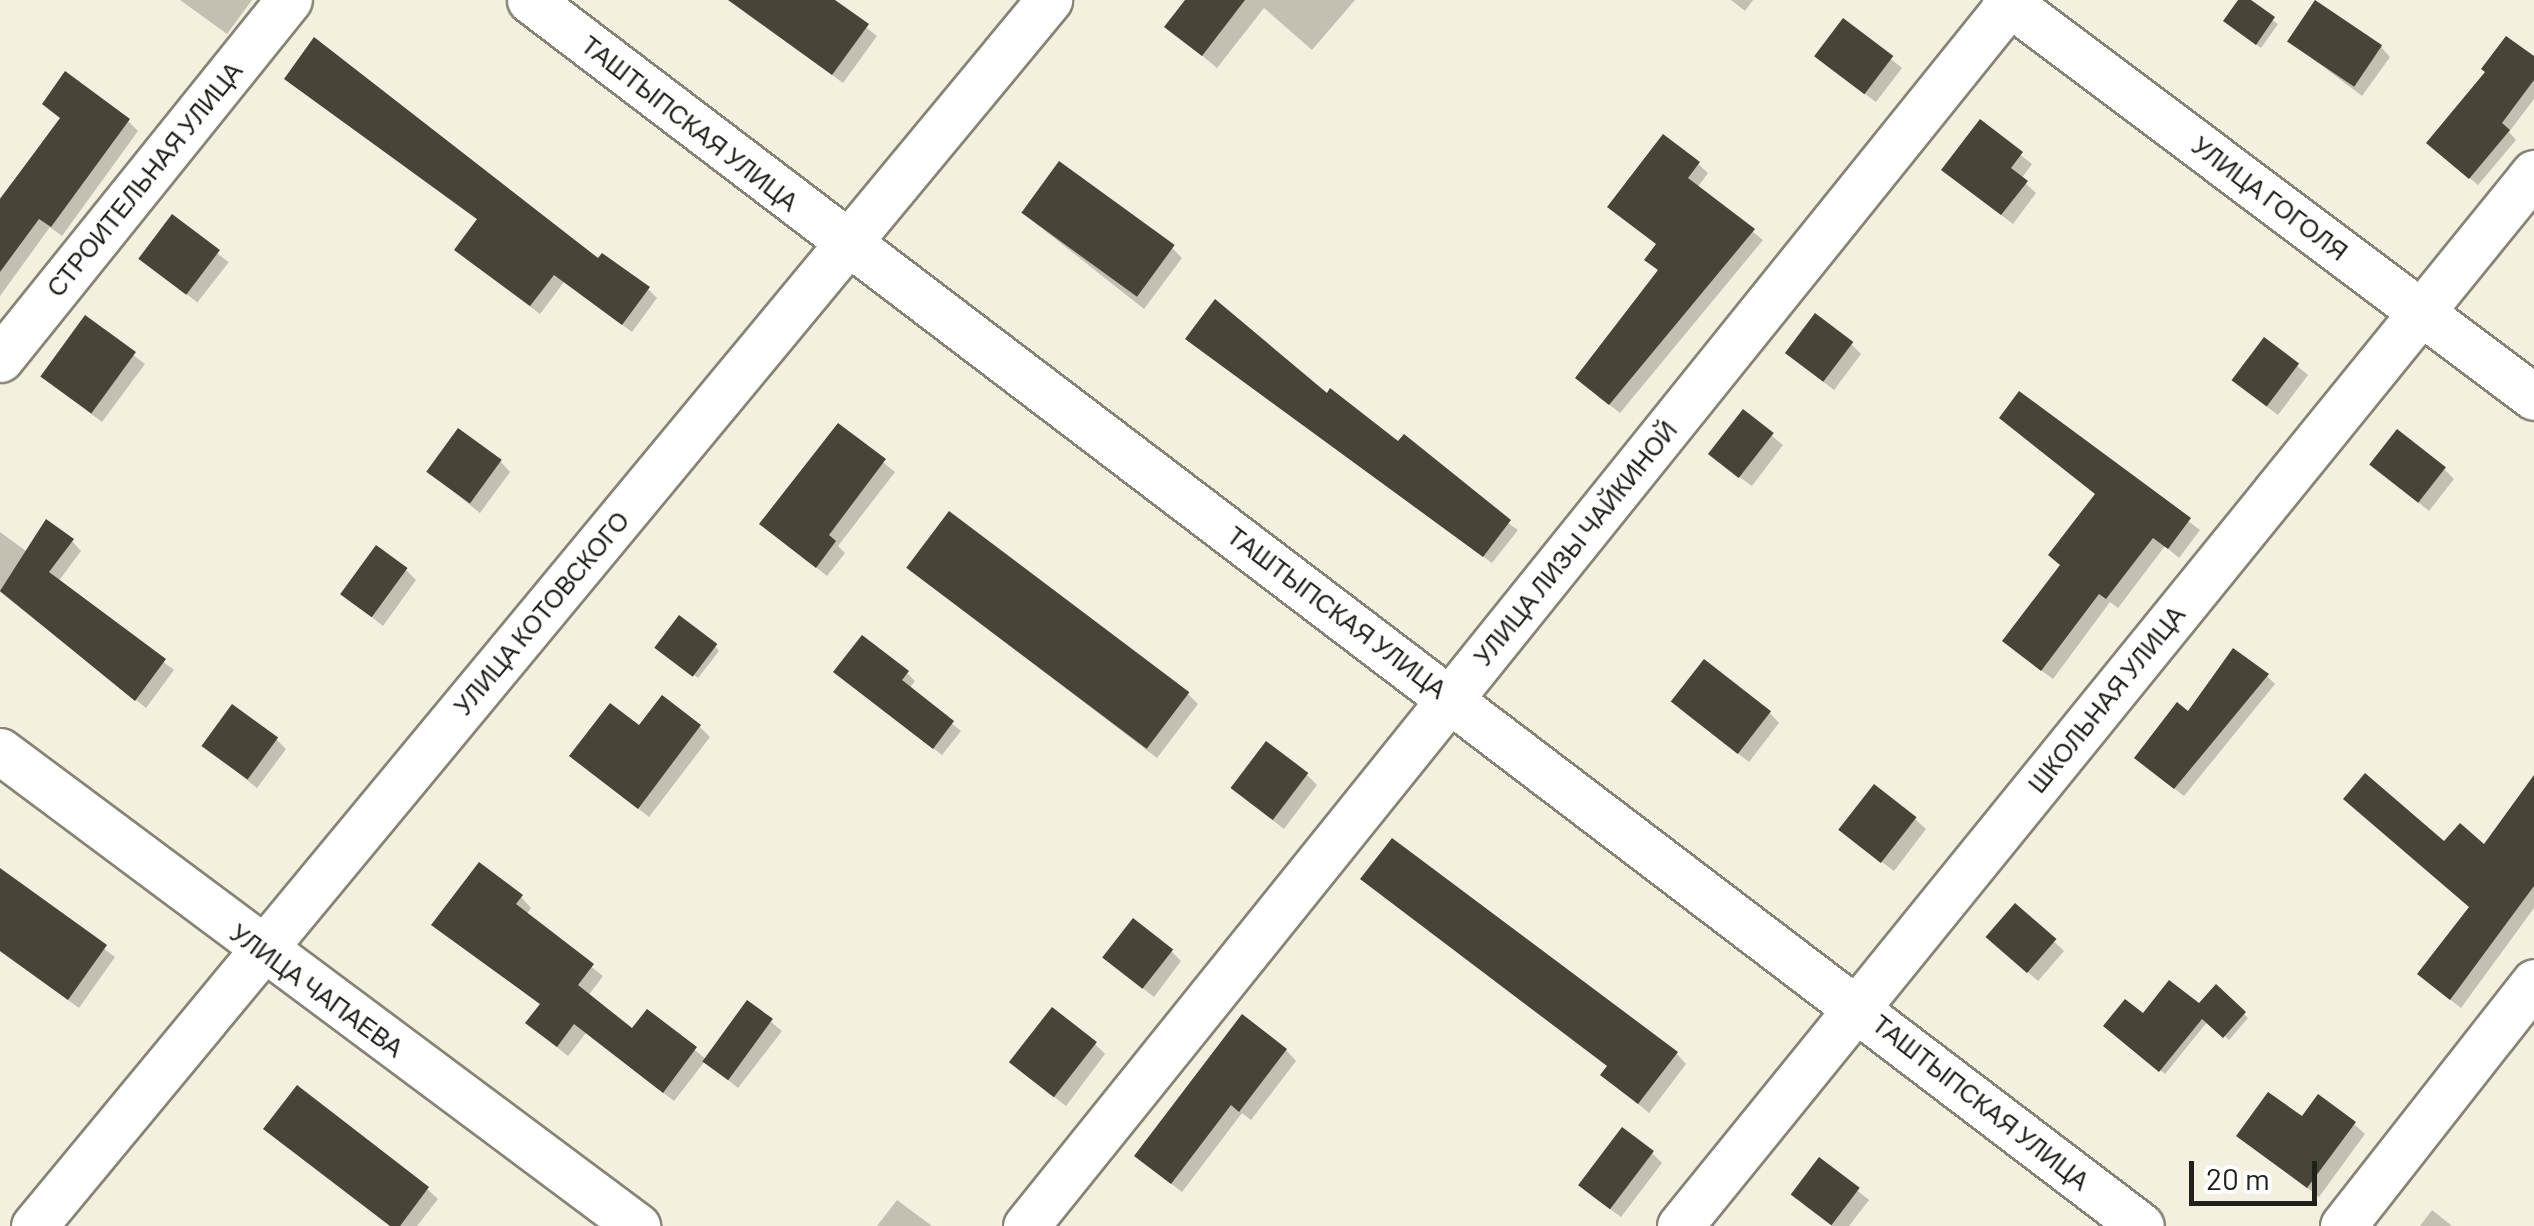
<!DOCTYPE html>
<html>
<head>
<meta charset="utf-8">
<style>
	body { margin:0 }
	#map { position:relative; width:2534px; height:1226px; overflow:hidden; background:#f4f0df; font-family:Barlow,sans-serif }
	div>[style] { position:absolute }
	.shadow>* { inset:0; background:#0003; transform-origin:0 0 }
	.building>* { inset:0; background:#484437; transform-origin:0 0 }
	.roads { filter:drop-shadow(2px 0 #888475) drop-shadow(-2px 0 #888475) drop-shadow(0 2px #888475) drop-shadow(0 -2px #888475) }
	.minor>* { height:45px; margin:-22.5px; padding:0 22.5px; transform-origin:22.5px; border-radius:22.5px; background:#fff }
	span { translate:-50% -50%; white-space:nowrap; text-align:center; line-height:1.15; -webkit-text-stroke:10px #fff; paint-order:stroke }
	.street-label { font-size:25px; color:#22201a }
	.scale { position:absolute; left:2189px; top:1161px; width:128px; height:45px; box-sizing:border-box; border:5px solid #22201a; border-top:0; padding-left:12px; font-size:30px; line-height:35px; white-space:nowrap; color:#22201a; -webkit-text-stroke:8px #fff; paint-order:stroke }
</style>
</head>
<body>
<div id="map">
	<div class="shadow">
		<i style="clip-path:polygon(180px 0,252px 0,227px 34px)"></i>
		<i style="clip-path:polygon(771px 0,831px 0,877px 36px,843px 83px,757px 19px)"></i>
		<i style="clip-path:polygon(1188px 0,1355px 0,1312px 50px,1264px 8px,1217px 68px,1168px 27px)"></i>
		<i style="clip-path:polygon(1731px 0,1753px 0,1745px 11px)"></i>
		<i style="clip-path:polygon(2241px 0,2278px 24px,2261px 48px,2231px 26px)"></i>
		<i style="clip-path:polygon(1843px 21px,1902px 68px,1876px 102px,1827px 66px)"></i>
		<i style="clip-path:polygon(2289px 41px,2380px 46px,2390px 57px,2362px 96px)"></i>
		<i style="clip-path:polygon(2534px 60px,2534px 99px,2509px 132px,2516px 140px,2478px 185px,2437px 151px)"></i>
		<i style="clip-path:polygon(296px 87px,648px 289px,657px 298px,632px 332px,564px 282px,540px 314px,466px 259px,479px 221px)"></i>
		<i style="clip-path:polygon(62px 119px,128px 121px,138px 131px,62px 236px,50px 227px,0 296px,0 198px)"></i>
		<i style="clip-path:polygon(1980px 123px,2032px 164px,2021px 179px,2036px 193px,2013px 224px,1955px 180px)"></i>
		<i style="clip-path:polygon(1698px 164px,1708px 173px,1697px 188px,1763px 240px,1620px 413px,1588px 388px,1660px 271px,1658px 245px,1620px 216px)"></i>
		<i style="left:172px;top:218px;width:72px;height:51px;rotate:38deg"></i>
		<i style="clip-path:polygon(1034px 222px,1172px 248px,1182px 258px,1144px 309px)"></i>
		<i style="clip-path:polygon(86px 319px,145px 364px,102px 422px,54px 386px)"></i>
		<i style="clip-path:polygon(2265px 340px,2308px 375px,2278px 415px,2245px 390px)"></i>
		<i style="clip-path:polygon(1851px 344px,1861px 354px,1834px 390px,1799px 363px)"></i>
		<i style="clip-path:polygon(1197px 347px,1327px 396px,1518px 530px,1492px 563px)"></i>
		<i style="clip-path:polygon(2019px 395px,2200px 530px,2179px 558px,2165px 546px,2118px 608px,2110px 602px,2053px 679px,2015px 651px,2098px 495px)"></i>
		<i style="clip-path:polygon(1743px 412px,1783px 445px,1752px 486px,1722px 464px)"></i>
		<i style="clip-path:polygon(839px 427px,895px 472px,838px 546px,845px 553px,827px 576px,762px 524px)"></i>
		<i style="clip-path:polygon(500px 461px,510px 472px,480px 513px,429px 472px)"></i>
		<i style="clip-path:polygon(2444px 469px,2454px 479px,2429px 511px,2383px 474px)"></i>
		<i style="clip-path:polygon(0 532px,26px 551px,72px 541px,81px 551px,58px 582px,174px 670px,146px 708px,0 592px)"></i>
		<i style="clip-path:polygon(406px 570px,416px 580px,383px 626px,343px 594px)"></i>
		<i style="clip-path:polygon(920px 577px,1188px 694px,1198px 704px,1157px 758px)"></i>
		<i style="clip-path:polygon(715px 646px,719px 651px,698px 678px,662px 652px)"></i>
		<i style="clip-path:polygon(907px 673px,915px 681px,909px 689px,961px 731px,942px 755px,844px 680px)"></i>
		<i style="clip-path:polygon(2267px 676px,2275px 684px,2184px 796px,2146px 766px)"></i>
		<i style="clip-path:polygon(1769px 712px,1779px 723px,1749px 762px,1685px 713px)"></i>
		<i style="clip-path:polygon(700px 727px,710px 737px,649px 817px,572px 756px,639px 729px)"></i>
		<i style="clip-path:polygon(276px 739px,286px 749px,257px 788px,205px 746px)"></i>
		<i style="clip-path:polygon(1307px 775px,1317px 785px,1284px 829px,1244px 798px)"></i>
		<i style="clip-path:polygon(2534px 797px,2534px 908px,2461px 1008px,2430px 984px,2472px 908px,2444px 844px,2484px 847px)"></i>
		<i style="clip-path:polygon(1915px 819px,1926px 829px,1894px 871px,1853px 840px)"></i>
		<i style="clip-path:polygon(0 872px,115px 957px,79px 1008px,0 951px)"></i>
		<i style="clip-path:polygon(521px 897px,531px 908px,526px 915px,603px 976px,588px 996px,633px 1031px,647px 1012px,706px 1059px,748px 1003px,782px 1031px,738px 1088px,705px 1061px,674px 1101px,586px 1033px,568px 1056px,539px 1033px,542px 1006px,434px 925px)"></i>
		<i style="clip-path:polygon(2016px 906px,2064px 951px,2038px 981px,1999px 947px)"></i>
		<i style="clip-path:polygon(1171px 951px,1181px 961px,1154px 997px,1117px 968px)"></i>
		<i style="clip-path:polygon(2216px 988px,2248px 1018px,2229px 1040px,2208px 1021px,2165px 1074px,2110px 1030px,2199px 1006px)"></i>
		<i style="clip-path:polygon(1095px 1044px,1105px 1054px,1066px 1106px,1023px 1073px)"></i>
		<i style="clip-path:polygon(1286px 1050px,1296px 1061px,1251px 1120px,1242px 1113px,1182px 1192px,1148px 1166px)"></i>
		<i style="clip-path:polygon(1676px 1053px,1686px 1064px,1649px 1113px,1603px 1075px)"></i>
		<i style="clip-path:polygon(2354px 1124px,2365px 1134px,2319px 1197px,2239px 1136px)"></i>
		<i style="clip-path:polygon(266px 1129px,427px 1189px,438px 1199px,417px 1226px,391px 1226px)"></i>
		<i style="clip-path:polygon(1652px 1153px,1662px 1163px,1621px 1217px,1591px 1195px)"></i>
		<i style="clip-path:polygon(1820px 1161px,1869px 1200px,1849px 1226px,1832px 1226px,1804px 1205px)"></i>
		<i style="clip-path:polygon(897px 1200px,932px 1226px,877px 1226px)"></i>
		<i style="clip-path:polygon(2432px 1210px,2452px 1226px,2420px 1226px)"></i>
	</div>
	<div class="building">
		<i style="clip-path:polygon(728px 0,835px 0,869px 24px,832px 75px)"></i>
		<i style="clip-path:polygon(1185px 0,1245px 0,1202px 56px,1164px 27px)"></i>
		<i style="clip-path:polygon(2238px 0,2251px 0,2275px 17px,2256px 45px,2223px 21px)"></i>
		<i style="left:2315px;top:0;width:81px;height:50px;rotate:34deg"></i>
		<i style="left:1843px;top:18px;width:63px;height:48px;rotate:37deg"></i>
		<i style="clip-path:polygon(2506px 36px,2534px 56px,2534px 80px,2502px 123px,2510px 130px,2469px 179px,2426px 143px,2485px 72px,2481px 69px)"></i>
		<i style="clip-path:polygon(314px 37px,598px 258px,602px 253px,650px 287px,622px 325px,554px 275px,530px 306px,454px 250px,477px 219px,284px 79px)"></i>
		<i style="clip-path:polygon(65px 71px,130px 119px,51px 227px,39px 219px,0 272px,0 199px,60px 118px,42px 104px)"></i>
		<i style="clip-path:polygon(1980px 119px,2023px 152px,2011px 168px,2028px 181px,2001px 215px,1941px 170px)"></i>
		<i style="clip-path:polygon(1663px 134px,1700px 162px,1688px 178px,1755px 229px,1609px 405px,1575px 378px,1658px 270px,1644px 260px,1656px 244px,1607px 207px)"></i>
		<i style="left:1059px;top:161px;width:143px;height:64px;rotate:36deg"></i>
		<i style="left:172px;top:214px;width:60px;height:56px;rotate:37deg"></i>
		<i style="clip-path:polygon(1215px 299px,1327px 393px,1330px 388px,1398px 441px,1404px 434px,1511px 520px,1483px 557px,1185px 339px)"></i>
		<i style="left:1815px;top:313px;width:48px;height:50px;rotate:37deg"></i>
		<i style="left:85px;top:315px;width:63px;height:76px;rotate:36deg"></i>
		<i style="left:2264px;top:337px;width:44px;height:54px;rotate:37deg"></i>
		<i style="clip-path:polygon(2019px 391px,2191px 518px,2168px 549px,2153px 538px,2106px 599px,2099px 594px,2041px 671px,2002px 641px,2060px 565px,2048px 555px,2095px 494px,1999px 418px)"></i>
		<i style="left:1743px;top:409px;width:39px;height:57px;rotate:38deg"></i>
		<i style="clip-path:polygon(838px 423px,886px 459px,829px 535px,836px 541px,816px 568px,759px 524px)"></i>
		<i style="left:458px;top:428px;width:54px;height:54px;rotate:36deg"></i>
		<i style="left:2397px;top:429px;width:62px;height:45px;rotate:38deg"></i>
		<i style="left:949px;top:511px;width:301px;height:71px;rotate:37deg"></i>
		<i style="clip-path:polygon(46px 519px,74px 539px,49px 572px,166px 659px,135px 701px,0 591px)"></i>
		<i style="left:376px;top:545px;width:39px;height:61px;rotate:36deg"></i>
		<i style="left:679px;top:615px;width:48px;height:41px;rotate:37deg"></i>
		<i style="clip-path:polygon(862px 635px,909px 671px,902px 680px,954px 721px,933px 749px,833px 672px)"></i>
		<i style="clip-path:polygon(2233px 648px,2269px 674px,2174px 789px,2134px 758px,2177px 702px,2188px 711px)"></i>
		<i style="left:1704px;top:659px;width:85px;height:54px;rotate:38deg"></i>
		<i style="clip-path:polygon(662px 695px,701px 725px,638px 809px,569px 756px,610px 703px,639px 725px)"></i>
		<i style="left:232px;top:704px;width:57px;height:52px;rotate:36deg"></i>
		<i style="left:1266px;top:741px;width:53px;height:59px;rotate:37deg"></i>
		<i style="clip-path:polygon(2365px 773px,2444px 841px,2460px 823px,2484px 844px,2534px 775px,2534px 886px,2450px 1000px,2417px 974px,2469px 907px,2343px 799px)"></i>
		<i style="left:1874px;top:784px;width:54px;height:58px;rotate:38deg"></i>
		<i style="clip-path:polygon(1392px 838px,1678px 1052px,1638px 1104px,1600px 1075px,1607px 1066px,1360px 879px)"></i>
		<i style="clip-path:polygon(479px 862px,523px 895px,516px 904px,594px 964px,578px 985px,632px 1028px,647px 1009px,697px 1047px,663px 1093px,574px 1024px,557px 1047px,525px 1023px,540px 1004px,431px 925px)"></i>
		<i style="clip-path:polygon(0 868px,107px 945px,68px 1000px,0 951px)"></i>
		<i style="left:2015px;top:903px;width:55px;height:45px;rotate:41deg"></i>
		<i style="left:1133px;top:918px;width:51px;height:50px;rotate:38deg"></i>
		<i style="clip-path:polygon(2169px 980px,2199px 1003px,2216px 984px,2246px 1012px,2223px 1038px,2202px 1019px,2159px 1072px,2103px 1026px,2125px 999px,2143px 1013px)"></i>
		<i style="left:747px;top:1000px;width:32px;height:76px;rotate:36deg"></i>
		<i style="left:1052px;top:1007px;width:57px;height:70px;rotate:38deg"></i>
		<i style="clip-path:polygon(1242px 1014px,1287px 1049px,1239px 1112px,1231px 1105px,1171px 1184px,1134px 1156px)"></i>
		<i style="clip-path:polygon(297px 1085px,429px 1187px,400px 1226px,390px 1226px,263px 1129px)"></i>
		<i style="clip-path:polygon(2268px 1092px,2302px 1116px,2318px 1094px,2356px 1122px,2307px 1188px,2236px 1136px)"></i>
		<i style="left:1622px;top:1127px;width:40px;height:73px;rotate:37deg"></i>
		<i style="left:1819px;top:1157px;width:51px;height:47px;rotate:37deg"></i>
	</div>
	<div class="roads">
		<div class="minor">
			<i style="left:530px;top:0;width:2024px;rotate:37.27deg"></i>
			<i style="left:2005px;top:0;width:661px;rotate:36.89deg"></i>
			<i style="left:0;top:359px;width:461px;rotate:-51.2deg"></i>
			<i style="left:0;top:751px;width:795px;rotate:36.71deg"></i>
			<i style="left:34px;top:1226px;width:1592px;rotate:-50.38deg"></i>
			<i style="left:1026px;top:1226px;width:1573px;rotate:-51.19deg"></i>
			<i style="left:1680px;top:1226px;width:1356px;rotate:-50.96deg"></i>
			<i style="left:2343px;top:1226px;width:310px;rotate:-51.9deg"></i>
		</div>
	</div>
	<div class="street-label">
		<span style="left:690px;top:123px;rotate:38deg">ТАШТЫПСКАЯ УЛИЦА</span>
		<span style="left:144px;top:179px;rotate:-51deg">СТРОИТЕЛЬНАЯ УЛИЦА</span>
		<span style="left:2270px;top:198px;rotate:37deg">УЛИЦА ГОГОЛЯ</span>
		<span style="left:1575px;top:543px;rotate:-51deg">УЛИЦА ЛИЗЫ ЧАЙКИНОЙ</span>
		<span style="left:1337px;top:612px;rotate:37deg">ТАШТЫПСКАЯ УЛИЦА</span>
		<span style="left:541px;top:613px;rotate:-50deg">УЛИЦА КОТОВСКОГО</span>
		<span style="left:2106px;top:699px;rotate:-51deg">ШКОЛЬНАЯ УЛИЦА</span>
		<span style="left:317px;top:990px;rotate:36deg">УЛИЦА ЧАПАЕВА</span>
		<span style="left:1981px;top:1102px;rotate:38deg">ТАШТЫПСКАЯ УЛИЦА</span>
	</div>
	<div class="scale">20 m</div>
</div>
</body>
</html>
